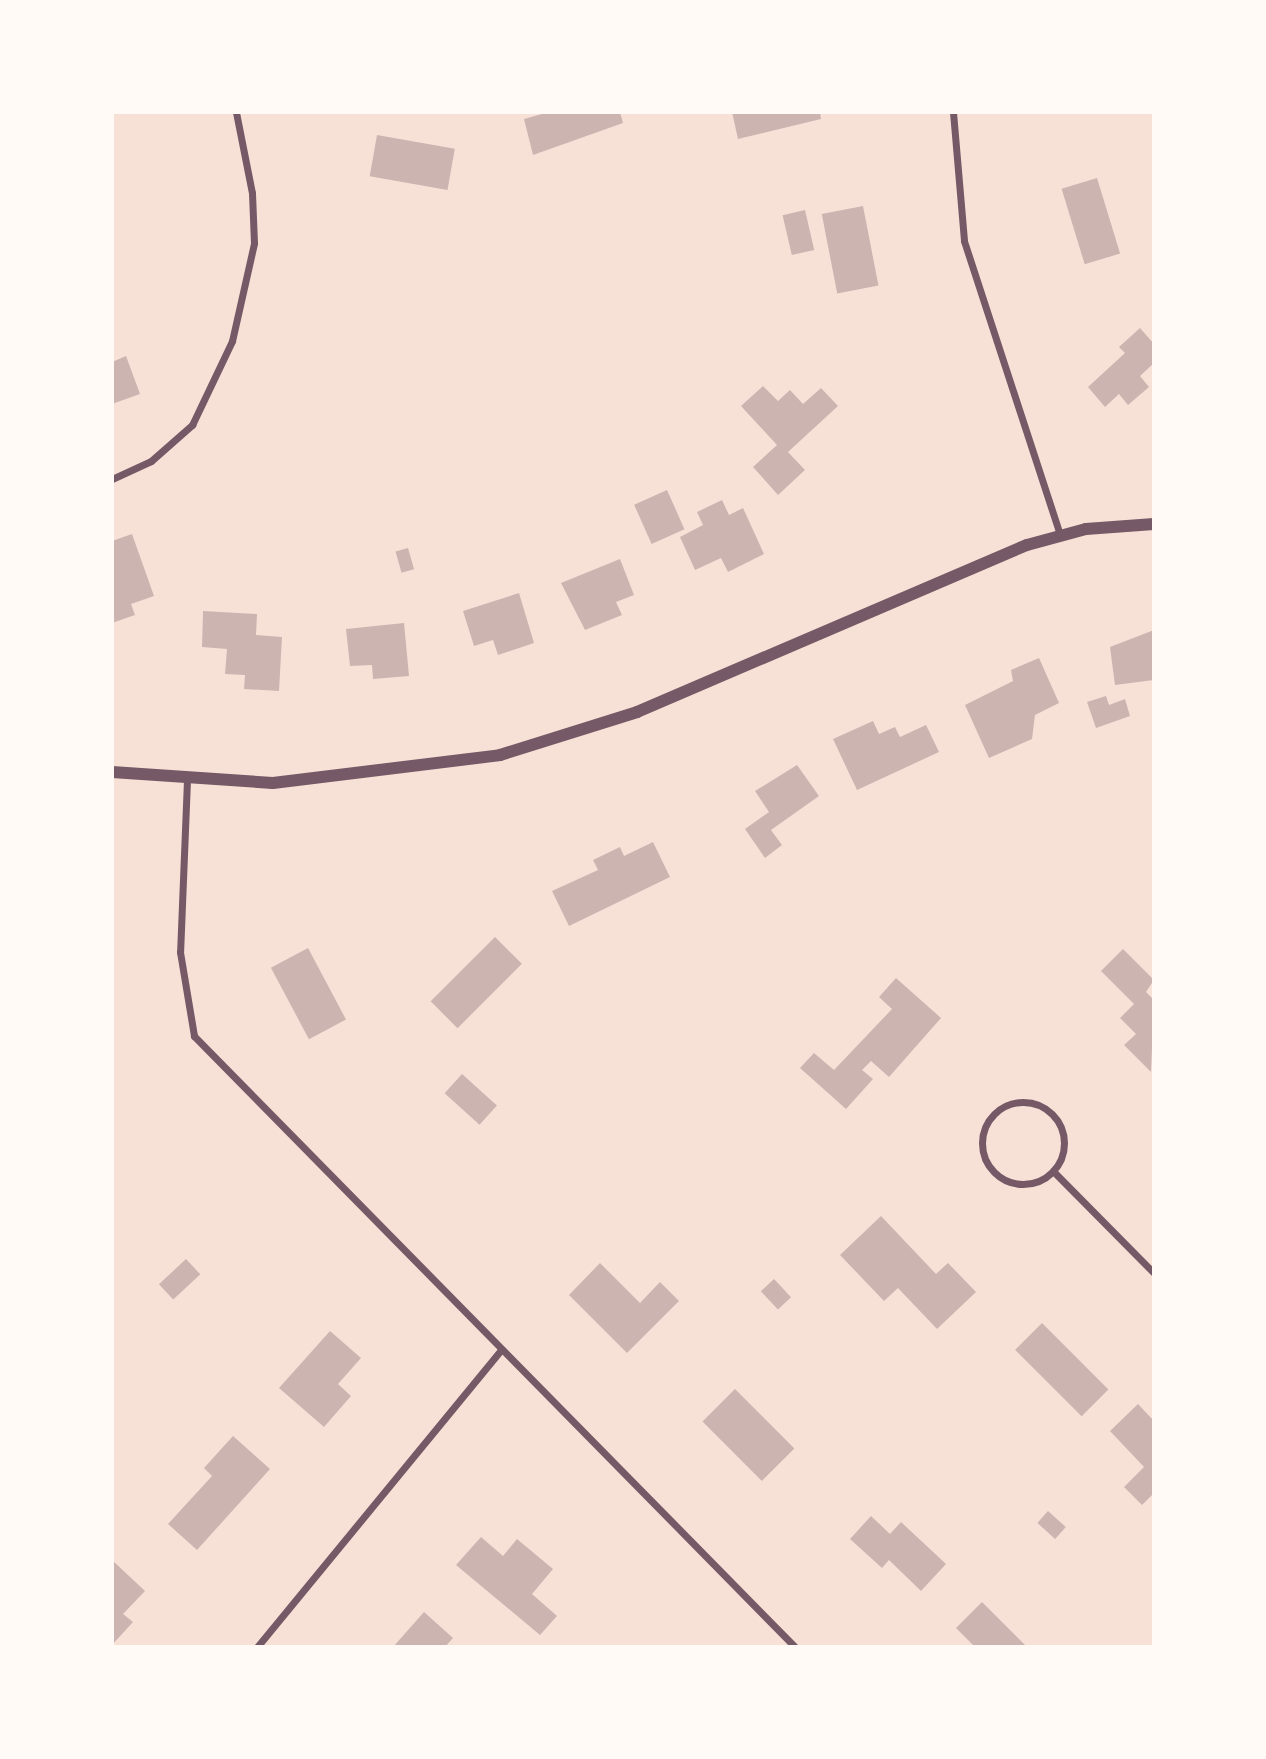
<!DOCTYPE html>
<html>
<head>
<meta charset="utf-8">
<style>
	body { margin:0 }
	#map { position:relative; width:1266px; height:1759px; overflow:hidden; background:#f7e1d7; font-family:"Space Grotesk",sans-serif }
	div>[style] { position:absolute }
	.building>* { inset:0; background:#ccb4b1; transform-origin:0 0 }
	.minor>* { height:7px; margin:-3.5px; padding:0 3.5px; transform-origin:3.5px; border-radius:3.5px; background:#755966 }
	.minor>.ring { margin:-3.5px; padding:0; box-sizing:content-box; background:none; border:7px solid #755966; border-radius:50% }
	.tertiary>* { height:12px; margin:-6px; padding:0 6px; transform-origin:6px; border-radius:6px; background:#755966 }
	span { translate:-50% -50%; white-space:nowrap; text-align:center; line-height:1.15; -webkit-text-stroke:7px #fffaf5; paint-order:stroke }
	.frame { position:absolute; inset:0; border:114px solid #fffaf5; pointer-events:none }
</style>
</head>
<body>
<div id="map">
	<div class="building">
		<i style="clip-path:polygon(549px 112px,620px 112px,623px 123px,533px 155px,524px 119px)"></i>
		<i style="clip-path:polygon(732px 112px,820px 112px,821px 119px,738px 139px)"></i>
		<i style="left:377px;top:135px;width:79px;height:42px;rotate:10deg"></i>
		<i style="left:1097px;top:178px;width:79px;height:37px;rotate:73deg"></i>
		<i style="left:863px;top:206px;width:81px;height:42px;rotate:79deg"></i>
		<i style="left:805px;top:210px;width:41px;height:23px;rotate:77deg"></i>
		<i style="clip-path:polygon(1140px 328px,1154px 344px,1154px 363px,1140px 376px,1149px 387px,1128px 405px,1119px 394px,1105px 407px,1088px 387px,1125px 353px,1119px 347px)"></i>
		<i style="clip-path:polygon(126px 356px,140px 394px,112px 404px,112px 362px)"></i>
		<i style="clip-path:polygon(763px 386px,778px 401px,790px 390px,803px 404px,821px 388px,838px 406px,788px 452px,805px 470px,778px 495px,753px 467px,777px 445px,741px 406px)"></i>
		<i style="left:667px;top:490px;width:43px;height:36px;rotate:66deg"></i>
		<i style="clip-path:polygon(722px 500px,729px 515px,743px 508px,764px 554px,728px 572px,721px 558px,695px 570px,680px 537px,703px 525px,697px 512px)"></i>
		<i style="clip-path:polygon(132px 534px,154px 596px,131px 604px,135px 615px,112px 623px,112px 541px)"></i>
		<i style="left:408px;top:548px;width:22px;height:13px;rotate:74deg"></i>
		<i style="clip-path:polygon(620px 559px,634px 595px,616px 602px,622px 615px,585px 630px,561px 583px)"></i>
		<i style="clip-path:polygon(519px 593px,534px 643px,498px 655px,493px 640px,474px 646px,463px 611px)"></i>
		<i style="clip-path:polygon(203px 611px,257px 614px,256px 635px,282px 637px,279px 691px,244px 689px,245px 675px,225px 674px,227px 649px,202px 647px)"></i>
		<i style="clip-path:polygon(404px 623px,409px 676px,373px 679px,372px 665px,350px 666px,346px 629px)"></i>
		<i style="clip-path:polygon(1154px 630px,1154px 680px,1115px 685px,1110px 647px)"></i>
		<i style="clip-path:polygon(1039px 658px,1059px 703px,1035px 715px,1032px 739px,989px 758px,965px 705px,1013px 681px,1011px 670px)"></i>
		<i style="clip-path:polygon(1106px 696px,1109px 705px,1125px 699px,1130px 716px,1096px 728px,1087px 702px)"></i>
		<i style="clip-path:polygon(873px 721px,879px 734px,895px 727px,900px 737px,926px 725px,939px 752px,857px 790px,833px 739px)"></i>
		<i style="clip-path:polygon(797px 765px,819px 796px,771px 830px,782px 845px,765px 858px,745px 829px,769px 812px,755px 791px)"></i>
		<i style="clip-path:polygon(653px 842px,670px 877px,569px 926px,552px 891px,598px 870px,593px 860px,620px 847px,624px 856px)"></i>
		<i style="left:495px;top:937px;width:38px;height:91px;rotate:45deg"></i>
		<i style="left:308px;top:948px;width:81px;height:42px;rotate:62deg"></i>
		<i style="clip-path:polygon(1123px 949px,1154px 980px,1146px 992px,1154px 1000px,1151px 1072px,1124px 1045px,1136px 1034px,1120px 1018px,1134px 1004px,1101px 971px)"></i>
		<i style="clip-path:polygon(896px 978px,941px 1018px,889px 1077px,871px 1061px,862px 1070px,873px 1079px,846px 1109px,800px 1068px,814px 1053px,834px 1070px,892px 1009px,879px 997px)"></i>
		<i style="left:462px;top:1074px;width:47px;height:26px;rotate:42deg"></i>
		<i style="clip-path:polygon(881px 1216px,936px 1274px,948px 1263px,976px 1292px,937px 1329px,898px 1288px,884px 1301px,840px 1255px)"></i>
		<i style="left:186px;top:1259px;width:21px;height:37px;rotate:47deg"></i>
		<i style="clip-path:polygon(600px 1263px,640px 1303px,660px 1282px,679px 1301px,627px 1353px,569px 1295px)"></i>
		<i style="left:774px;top:1279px;width:25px;height:18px;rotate:47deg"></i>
		<i style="left:1042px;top:1323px;width:94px;height:38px;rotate:45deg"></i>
		<i style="clip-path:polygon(330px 1331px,361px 1358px,338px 1384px,351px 1396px,324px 1427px,279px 1388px)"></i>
		<i style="left:735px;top:1389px;width:84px;height:46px;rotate:45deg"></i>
		<i style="clip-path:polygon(1138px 1404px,1154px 1421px,1154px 1493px,1142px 1505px,1124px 1487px,1144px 1467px,1110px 1431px)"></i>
		<i style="clip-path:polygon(233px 1436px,270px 1469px,197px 1550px,168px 1524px,212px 1476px,204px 1468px)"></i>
		<i style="left:1048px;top:1511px;width:24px;height:16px;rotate:42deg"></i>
		<i style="clip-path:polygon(871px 1516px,890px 1534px,901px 1522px,946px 1564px,921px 1591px,889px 1560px,882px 1568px,850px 1539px)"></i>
		<i style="clip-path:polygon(481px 1537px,503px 1556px,517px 1539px,553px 1569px,532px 1594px,557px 1616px,540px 1635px,456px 1565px)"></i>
		<i style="clip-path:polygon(112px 1560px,145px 1591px,123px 1614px,133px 1622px,112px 1645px)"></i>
		<i style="clip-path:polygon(982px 1602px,1027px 1647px,975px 1647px,956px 1628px)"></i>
		<i style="clip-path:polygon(424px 1612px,453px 1638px,445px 1647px,393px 1647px)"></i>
	</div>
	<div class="minor">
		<i style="left:953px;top:112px;width:129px;rotate:85.1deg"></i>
		<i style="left:964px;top:241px;width:308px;rotate:71.9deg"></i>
		<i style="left:112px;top:479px;width:43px;rotate:-24.8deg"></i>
		<i style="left:151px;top:461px;width:55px;rotate:-41.3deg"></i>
		<i style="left:192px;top:425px;width:93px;rotate:-64.5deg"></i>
		<i style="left:232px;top:341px;width:100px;rotate:-77.3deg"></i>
		<i style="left:254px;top:243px;width:50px;rotate:-92.3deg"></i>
		<i style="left:252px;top:193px;width:83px;rotate:-101.2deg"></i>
		<i style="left:187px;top:780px;width:172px;rotate:92.3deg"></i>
		<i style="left:180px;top:952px;width:85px;rotate:80.5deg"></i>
		<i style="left:194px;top:1036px;width:857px;rotate:45.47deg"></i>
		<i class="ring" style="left:982px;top:1102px;width:75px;height:75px"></i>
		<i style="left:1053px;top:1171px;width:144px;rotate:45.3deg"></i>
		<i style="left:257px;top:1647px;width:382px;rotate:-50.6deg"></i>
	</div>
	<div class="tertiary">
		<i style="left:112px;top:772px;width:161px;rotate:3.9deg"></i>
		<i style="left:273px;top:783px;width:229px;rotate:-7deg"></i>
		<i style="left:500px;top:755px;width:144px;rotate:-17.4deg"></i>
		<i style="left:637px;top:712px;width:424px;rotate:-23.2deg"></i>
		<i style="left:1027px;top:545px;width:61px;rotate:-15.2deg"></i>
		<i style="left:1086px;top:529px;width:68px;rotate:-4.2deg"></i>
	</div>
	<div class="frame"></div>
</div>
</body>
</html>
